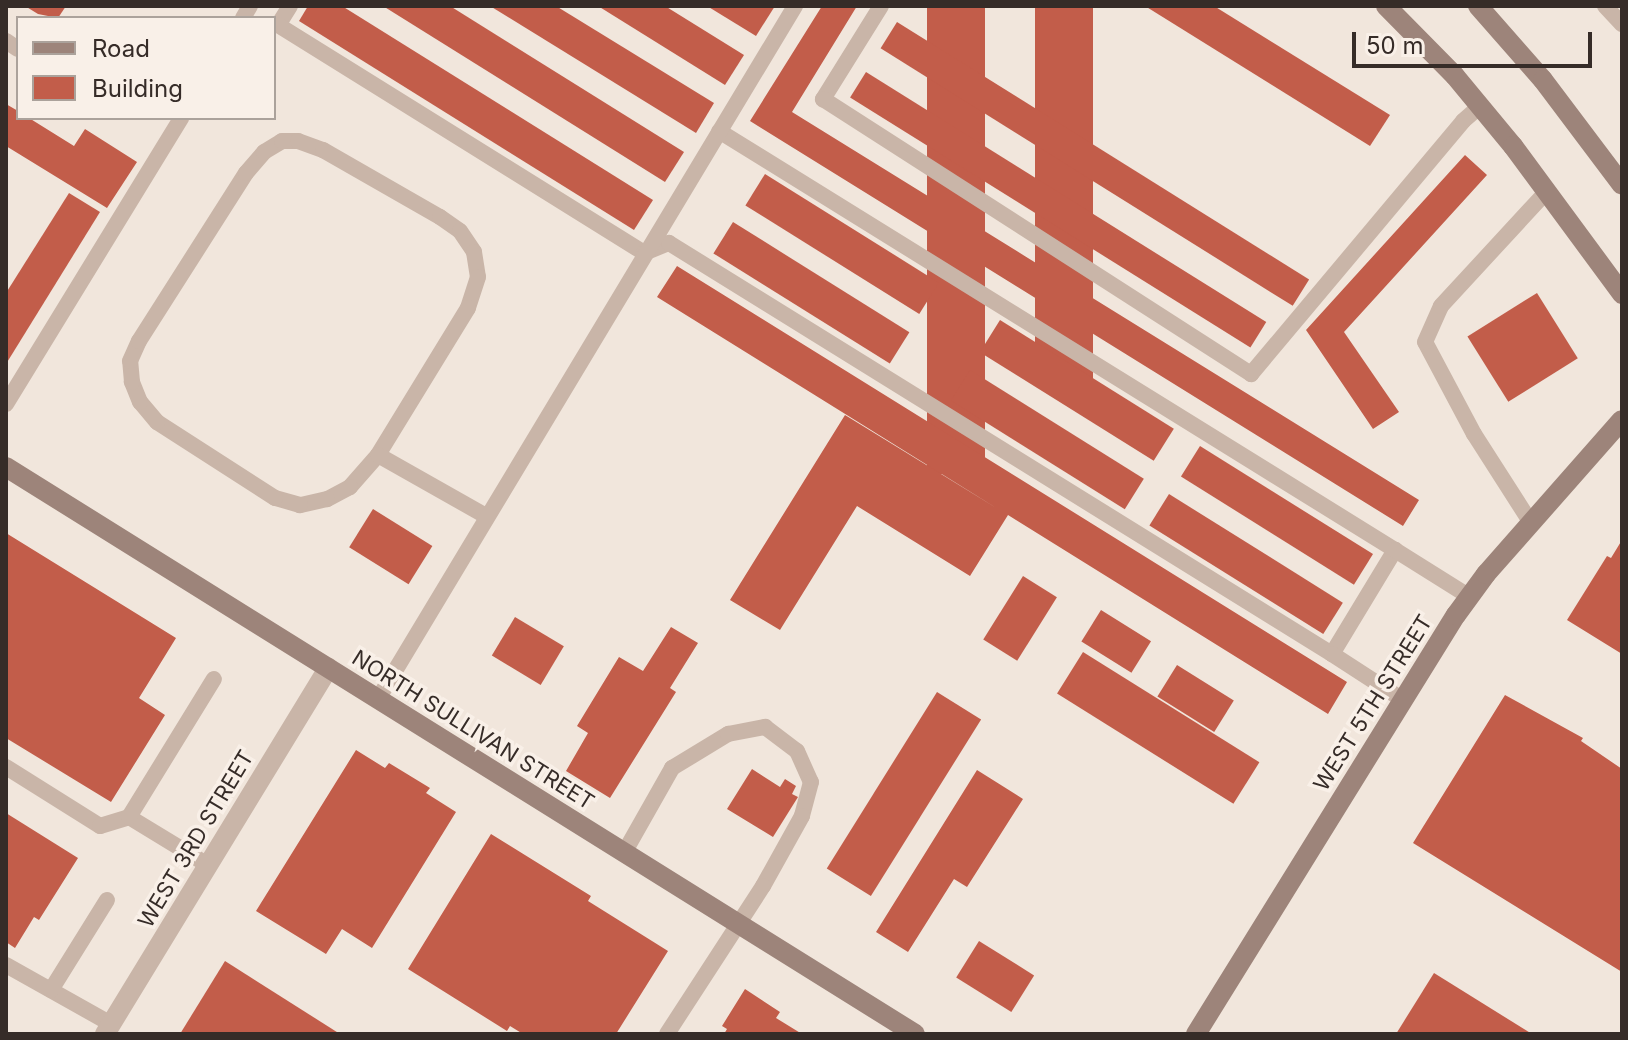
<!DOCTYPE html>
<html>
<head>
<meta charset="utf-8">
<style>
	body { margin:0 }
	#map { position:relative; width:1628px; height:1040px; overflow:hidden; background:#f1e6dc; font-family:Inter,sans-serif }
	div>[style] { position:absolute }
	.building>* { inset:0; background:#c25d4a; transform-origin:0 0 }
	.lane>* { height:16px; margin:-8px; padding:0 8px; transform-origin:8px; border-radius:8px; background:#c9b5a8 }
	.street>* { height:20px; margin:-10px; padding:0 10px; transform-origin:10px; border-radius:10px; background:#c9b5a8 }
	.secondary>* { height:20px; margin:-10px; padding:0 10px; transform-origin:10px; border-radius:10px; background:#9d847a }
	span { translate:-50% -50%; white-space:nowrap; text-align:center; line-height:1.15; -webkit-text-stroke:7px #f9f0e8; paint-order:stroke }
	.street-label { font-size:22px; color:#362c28 }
	.frame { position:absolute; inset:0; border:8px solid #362c28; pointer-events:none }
	.legend { position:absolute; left:16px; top:16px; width:260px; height:104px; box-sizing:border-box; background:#f9f0e8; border:2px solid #aba29b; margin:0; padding:10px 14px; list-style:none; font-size:24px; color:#362c28 }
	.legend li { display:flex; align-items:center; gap:16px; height:40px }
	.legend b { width:40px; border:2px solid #aba29b }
	.scale { position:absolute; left:1352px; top:32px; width:240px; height:36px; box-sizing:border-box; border:4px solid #362c28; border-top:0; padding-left:10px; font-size:24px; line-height:28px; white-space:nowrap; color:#362c28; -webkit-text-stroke:6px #f9f0e8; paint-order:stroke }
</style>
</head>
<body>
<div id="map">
	<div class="building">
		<i style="clip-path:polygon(25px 6px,66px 6px,58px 18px,38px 14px)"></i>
		<i style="clip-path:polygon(308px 6px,342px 6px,653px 200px,634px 230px,299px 21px)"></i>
		<i style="clip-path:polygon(383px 6px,450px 6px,684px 152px,665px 182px)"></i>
		<i style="clip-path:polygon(490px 6px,556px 6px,714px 103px,696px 133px)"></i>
		<i style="clip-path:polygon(598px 6px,665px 6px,744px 55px,725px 85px)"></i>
		<i style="clip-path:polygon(707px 6px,775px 6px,756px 36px)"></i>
		<i style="clip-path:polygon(822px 6px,857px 6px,792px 112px,1419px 500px,1403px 526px,750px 121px)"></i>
		<i style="left:927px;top:6px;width:58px;height:468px"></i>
		<i style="left:1035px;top:6px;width:58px;height:377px"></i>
		<i style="clip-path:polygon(1145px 6px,1214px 6px,1390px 115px,1370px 146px)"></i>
		<i style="left:897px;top:22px;width:486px;height:31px;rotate:32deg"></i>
		<i style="left:866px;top:72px;width:472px;height:30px;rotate:32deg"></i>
		<i style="clip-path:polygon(6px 104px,18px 111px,18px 118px,29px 118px,74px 146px,85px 129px,137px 162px,107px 208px,6px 146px)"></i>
		<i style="clip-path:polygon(1465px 155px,1487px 175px,1344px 332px,1399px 412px,1373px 429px,1306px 330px)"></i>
		<i style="left:765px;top:174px;width:205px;height:37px;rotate:32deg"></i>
		<i style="clip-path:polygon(69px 193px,100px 212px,6px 364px,6px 293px)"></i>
		<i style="left:733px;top:222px;width:208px;height:37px;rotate:32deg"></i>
		<i style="clip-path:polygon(677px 266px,1347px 682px,1328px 714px,1008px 515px,970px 576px,857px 506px,780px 630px,730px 600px,845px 415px,998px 509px,657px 297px)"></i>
		<i style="left:1537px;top:293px;width:77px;height:82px;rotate:58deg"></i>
		<i style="left:1000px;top:320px;width:205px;height:38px;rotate:32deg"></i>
		<i style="left:970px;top:370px;width:205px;height:36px;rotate:32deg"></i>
		<i style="left:1200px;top:446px;width:204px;height:36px;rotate:32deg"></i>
		<i style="left:1169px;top:494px;width:205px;height:37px;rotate:32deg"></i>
		<i style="left:373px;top:509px;width:70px;height:45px;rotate:32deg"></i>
		<i style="clip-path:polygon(6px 533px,176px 638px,139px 698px,165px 715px,111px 802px,6px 738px)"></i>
		<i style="clip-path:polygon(1622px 540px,1622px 654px,1567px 620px,1607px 556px,1611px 558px)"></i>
		<i style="left:1023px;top:576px;width:40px;height:75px;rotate:32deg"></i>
		<i style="left:1101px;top:610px;width:59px;height:37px;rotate:32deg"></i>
		<i style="left:515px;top:617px;width:57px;height:45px;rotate:31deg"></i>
		<i style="clip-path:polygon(671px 627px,698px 643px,670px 688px,676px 692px,610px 798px,566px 771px,588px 733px,577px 726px,619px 657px,643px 671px)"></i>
		<i style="left:1083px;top:652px;width:208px;height:49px;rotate:32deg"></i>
		<i style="left:1177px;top:665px;width:67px;height:37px;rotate:32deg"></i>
		<i style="left:937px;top:692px;width:52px;height:208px;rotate:32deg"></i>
		<i style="clip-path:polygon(1505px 695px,1583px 738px,1581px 741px,1622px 769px,1622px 972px,1413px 843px)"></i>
		<i style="clip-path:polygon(356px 750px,385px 768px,389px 763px,430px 788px,426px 793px,456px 812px,372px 948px,342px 929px,326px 954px,256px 911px)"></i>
		<i style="clip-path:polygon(752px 769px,780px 787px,785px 779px,796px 786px,792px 794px,798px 797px,773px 837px,727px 809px)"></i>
		<i style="clip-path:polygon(977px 770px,1023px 799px,967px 887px,954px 879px,908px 952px,876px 932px)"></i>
		<i style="clip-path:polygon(6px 813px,78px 858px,39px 920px,34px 917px,15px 948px,6px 942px)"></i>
		<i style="clip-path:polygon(491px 834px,591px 896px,588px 901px,668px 951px,616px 1034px,523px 1034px,510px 1026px,507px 1031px,408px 969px)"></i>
		<i style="left:979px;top:941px;width:65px;height:43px;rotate:32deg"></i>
		<i style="clip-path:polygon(225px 961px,340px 1034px,180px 1034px)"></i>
		<i style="clip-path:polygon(1434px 973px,1532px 1034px,1396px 1034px)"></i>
		<i style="clip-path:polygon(745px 989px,780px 1012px,776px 1018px,802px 1034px,724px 1034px,727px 1029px,722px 1026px)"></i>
	</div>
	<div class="lane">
		<i style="left:290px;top:6px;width:22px;rotate:122deg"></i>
		<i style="left:278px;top:25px;width:431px;rotate:31.9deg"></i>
		<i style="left:881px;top:6px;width:110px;rotate:121.9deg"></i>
		<i style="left:823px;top:99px;width:509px;rotate:32.72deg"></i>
		<i style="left:1251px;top:374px;width:330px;rotate:-50deg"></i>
		<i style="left:1463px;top:121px;width:23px;rotate:-41deg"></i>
		<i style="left:1605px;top:6px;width:25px;rotate:47deg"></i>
		<i style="left:243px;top:18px;width:14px;rotate:-60deg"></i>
		<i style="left:6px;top:41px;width:14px;rotate:34deg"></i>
		<i style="left:644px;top:253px;width:27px;rotate:-22deg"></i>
		<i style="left:669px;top:243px;width:780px;rotate:31.8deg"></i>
		<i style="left:1332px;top:654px;width:122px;rotate:-58.8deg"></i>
		<i style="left:1395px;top:550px;width:795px;rotate:-148.21deg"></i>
		<i style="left:6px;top:404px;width:335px;rotate:-58.5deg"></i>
		<i style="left:378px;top:455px;width:43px;rotate:131.2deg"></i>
		<i style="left:350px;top:487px;width:26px;rotate:152deg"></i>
		<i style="left:327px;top:499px;width:28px;rotate:167deg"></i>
		<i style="left:300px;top:505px;width:26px;rotate:-164deg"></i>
		<i style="left:275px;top:498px;width:140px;rotate:-147.2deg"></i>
		<i style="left:157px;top:422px;width:26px;rotate:-130deg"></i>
		<i style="left:140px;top:402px;width:22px;rotate:-112deg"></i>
		<i style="left:132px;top:382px;width:21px;rotate:-95deg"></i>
		<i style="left:130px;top:361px;width:22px;rotate:-66deg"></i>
		<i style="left:139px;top:341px;width:199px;rotate:-57.5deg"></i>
		<i style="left:246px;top:173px;width:28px;rotate:-49deg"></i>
		<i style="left:264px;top:152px;width:21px;rotate:-31deg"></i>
		<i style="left:282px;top:141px;width:16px"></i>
		<i style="left:298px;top:141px;width:27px;rotate:20deg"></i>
		<i style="left:323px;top:150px;width:135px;rotate:29.8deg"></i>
		<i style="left:440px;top:217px;width:24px;rotate:35deg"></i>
		<i style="left:460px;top:231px;width:25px;rotate:56deg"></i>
		<i style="left:474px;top:252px;width:25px;rotate:81deg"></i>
		<i style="left:478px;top:277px;width:33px;rotate:108deg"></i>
		<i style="left:468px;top:308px;width:172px;rotate:121.5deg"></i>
		<i style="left:378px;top:455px;width:124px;rotate:29.5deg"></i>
		<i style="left:1531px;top:523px;width:106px;rotate:-122.6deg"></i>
		<i style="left:1474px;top:434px;width:104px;rotate:-118deg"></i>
		<i style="left:1425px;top:342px;width:39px;rotate:-66deg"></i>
		<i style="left:1441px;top:306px;width:156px;rotate:-47.3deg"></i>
		<i style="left:1395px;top:550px;width:89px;rotate:32.1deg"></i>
		<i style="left:1332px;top:654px;width:85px;rotate:32.9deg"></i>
		<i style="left:378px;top:699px;width:809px;rotate:-58.96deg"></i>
		<i style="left:6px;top:767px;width:111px;rotate:32.1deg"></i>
		<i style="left:100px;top:826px;width:30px;rotate:-17deg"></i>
		<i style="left:129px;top:817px;width:92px;rotate:31.3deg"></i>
		<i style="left:129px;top:817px;width:162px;rotate:-58.4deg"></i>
		<i style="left:624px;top:853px;width:98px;rotate:-60.5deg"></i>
		<i style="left:672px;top:768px;width:66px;rotate:-31.3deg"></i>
		<i style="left:728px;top:734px;width:38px;rotate:-11deg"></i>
		<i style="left:765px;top:727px;width:40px;rotate:37deg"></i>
		<i style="left:797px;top:751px;width:34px;rotate:66deg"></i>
		<i style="left:811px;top:782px;width:35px;rotate:105deg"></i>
		<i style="left:802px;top:816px;width:80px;rotate:119.1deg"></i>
		<i style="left:763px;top:886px;width:176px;rotate:123deg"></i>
		<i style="left:6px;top:965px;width:120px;rotate:29.3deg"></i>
		<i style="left:51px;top:990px;width:106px;rotate:-58.1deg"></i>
	</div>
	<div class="street">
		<i style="left:105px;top:1034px;width:429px;rotate:-58.6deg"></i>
	</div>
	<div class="secondary">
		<i style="left:1386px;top:6px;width:98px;rotate:45.4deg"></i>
		<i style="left:1455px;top:76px;width:91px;rotate:50.4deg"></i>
		<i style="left:1513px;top:146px;width:184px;rotate:53.6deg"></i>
		<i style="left:1478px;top:6px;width:98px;rotate:48.7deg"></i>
		<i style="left:1543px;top:80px;width:131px;rotate:53deg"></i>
		<i style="left:6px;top:467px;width:1071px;rotate:31.95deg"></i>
		<i style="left:1196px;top:1034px;width:493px;rotate:-58.2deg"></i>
		<i style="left:1456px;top:615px;width:51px;rotate:-53.8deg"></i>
		<i style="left:1486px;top:574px;width:205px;rotate:-48.6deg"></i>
	</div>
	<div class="street-label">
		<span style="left:1373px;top:703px;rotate:-58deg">WEST 5TH STREET</span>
		<span style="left:473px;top:730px;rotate:32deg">NORTH SULLIVAN STREET</span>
		<span style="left:196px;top:839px;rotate:-59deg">WEST 3RD STREET</span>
	</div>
	<div class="frame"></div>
	<ul class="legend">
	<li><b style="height:10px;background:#9d847a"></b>Road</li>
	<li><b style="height:22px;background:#c25d4a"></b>Building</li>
	</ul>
	<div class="scale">50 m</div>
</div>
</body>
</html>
